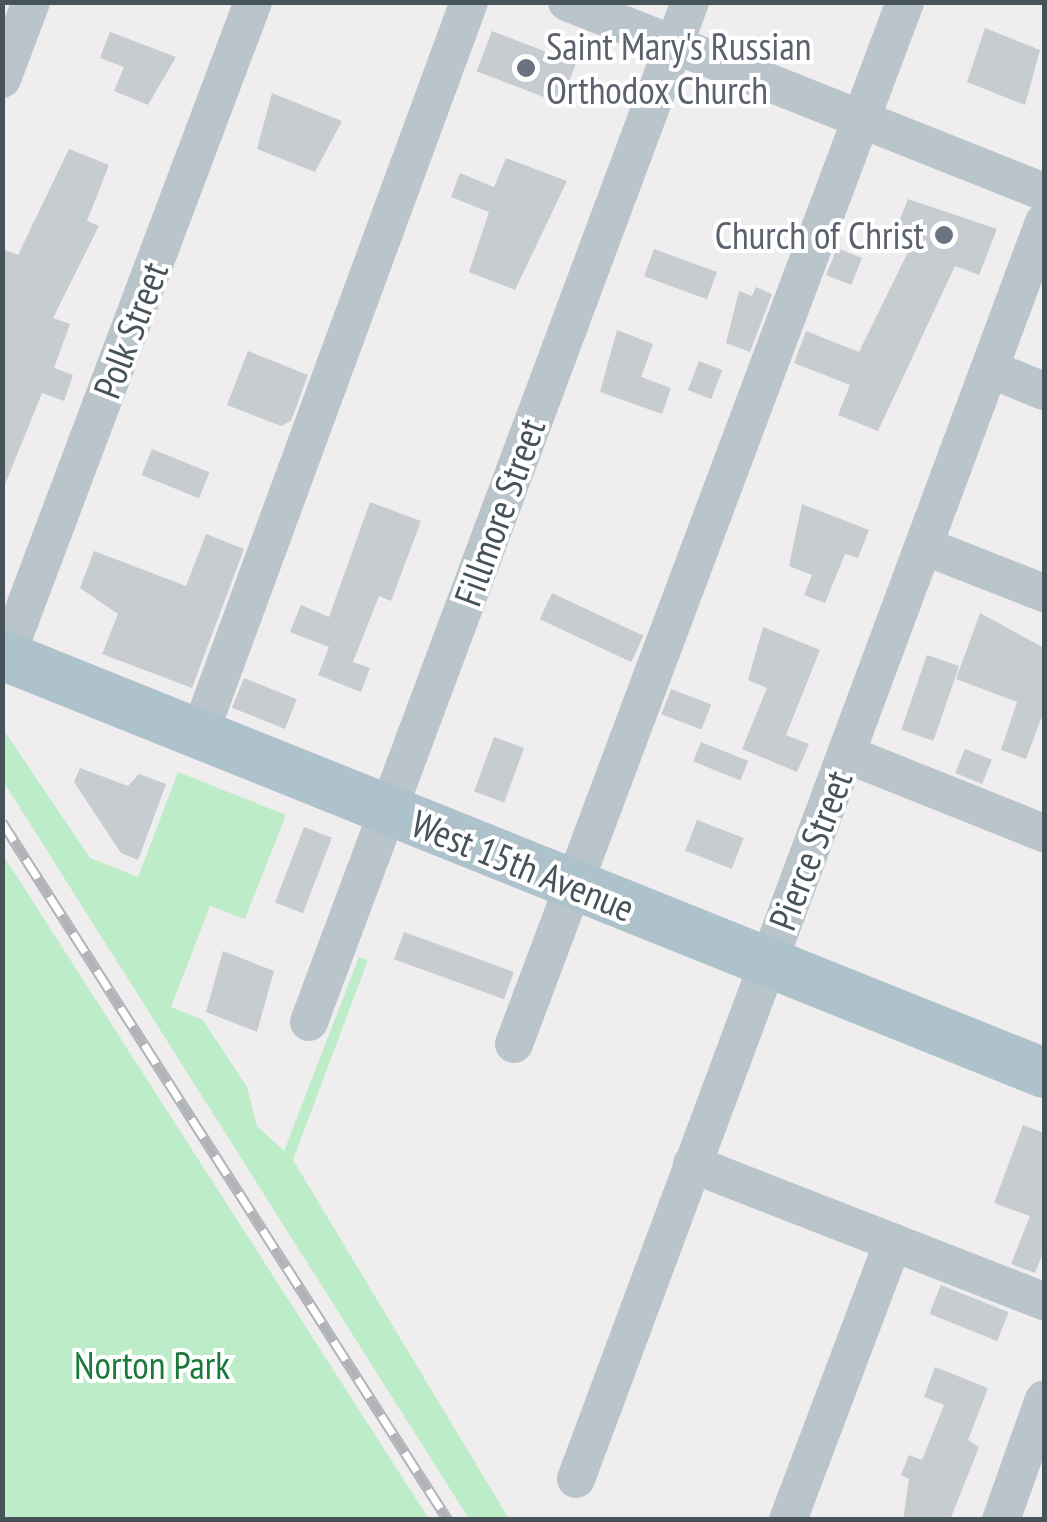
<!DOCTYPE html>
<html>
<head>
<meta charset="utf-8">
<style>
	body { margin:0 }
	#map { position:relative; width:1047px; height:1522px; overflow:hidden; background:#f0edee; font-family:"PT Sans Narrow",sans-serif }
	div>[style] { position:absolute }
	.green>* { inset:0; background:#bdedc8 }
	.building>* { inset:0; background:#c7ccd0; transform-origin:0 0 }
	.minor>* { height:38px; margin:-19px; padding:0 19px; transform-origin:19px; border-radius:19px; background:#b9c5ca }
	.major>* { height:50px; margin:-25px; padding:0 25px; transform-origin:25px; border-radius:25px; background:#aec2cc }
	.rail>* { height:11px; margin-top:-5.5px; transform-origin:0; background:repeating-linear-gradient(90deg,#fff 0 22px,#b0b4b8 0 44px); box-sizing:border-box; border-block:2px solid #b0b4b8 }
	.dots>* { width:28px; height:28px; translate:-50% -50%; box-sizing:border-box; border:5px solid #fff; border-radius:50% }
	span { translate:-50% -50%; white-space:nowrap; text-align:center; line-height:1.15; -webkit-text-stroke:8px #fff; paint-order:stroke }
	.worship-label { font-size:38px; color:#5b616d }
	.left { translate:0 -50%; text-align:left }
	.right { translate:-100% -50%; text-align:right }
	.street-label { font-size:38px; color:#46545a }
	.park-label { font-size:38px; color:#19793a }
	.frame { position:absolute; inset:0; border:5px solid #46545a; pointer-events:none }
</style>
</head>
<body>
<div id="map">
	<div class="green">
		<i style="clip-path:polygon(3px 729px,90px 858px,138px 877px,178px 772px,286px 815px,245px 919px,210px 906px,171px 1007px,203px 1020px,247px 1087px,257px 1126px,284px 1151px,359px 957px,368px 960px,293px 1160px,509px 1519px,469px 1519px,3px 781px)"></i>
		<i style="clip-path:polygon(2px 855px,3px 855px,429px 1519px,3px 1519px)"></i>
	</div>
	<div class="building">
		<i style="clip-path:polygon(985px 28px,1040px 50px,1025px 105px,967px 82px)"></i>
		<i style="left:492px;top:31px;width:90px;height:43px;rotate:21deg"></i>
		<i style="clip-path:polygon(110px 32px,176px 57px,148px 105px,114px 91px,124px 67px,100px 58px)"></i>
		<i style="clip-path:polygon(272px 93px,342px 121px,315px 172px,257px 149px)"></i>
		<i style="clip-path:polygon(69px 149px,109px 165px,87px 221px,99px 226px,53px 318px,70px 324px,54px 368px,73px 375px,64px 401px,42px 393px,2px 492px,2px 249px,18px 255px)"></i>
		<i style="clip-path:polygon(506px 158px,567px 181px,515px 290px,469px 272px,489px 212px,451px 197px,460px 173px,494px 187px)"></i>
		<i style="clip-path:polygon(908px 199px,997px 229px,979px 275px,955px 266px,878px 431px,838px 415px,850px 385px,794px 363px,806px 331px,859px 352px,910px 248px,891px 241px)"></i>
		<i style="left:837px;top:248px;width:27px;height:29px;rotate:22deg"></i>
		<i style="left:654px;top:249px;width:67px;height:29px;rotate:20deg"></i>
		<i style="clip-path:polygon(756px 287px,772px 294px,750px 352px,726px 343px,739px 291px,752px 296px)"></i>
		<i style="clip-path:polygon(617px 330px,653px 344px,641px 377px,671px 388px,662px 414px,600px 392px)"></i>
		<i style="clip-path:polygon(248px 351px,308px 375px,291px 421px,281px 426px,227px 405px)"></i>
		<i style="left:699px;top:361px;width:25px;height:31px;rotate:21deg"></i>
		<i style="left:152px;top:449px;width:62px;height:28px;rotate:22deg"></i>
		<i style="clip-path:polygon(370px 502px,421px 521px,391px 601px,379px 596px,353px 662px,370px 668px,361px 692px,318px 675px,329px 647px,290px 632px,301px 605px,329px 617px)"></i>
		<i style="clip-path:polygon(802px 504px,869px 530px,858px 558px,845px 554px,825px 603px,804px 595px,812px 575px,789px 566px)"></i>
		<i style="clip-path:polygon(206px 534px,244px 549px,192px 688px,102px 654px,118px 614px,80px 588px,94px 551px,186px 586px)"></i>
		<i style="left:552px;top:593px;width:101px;height:29px;rotate:25deg"></i>
		<i style="clip-path:polygon(980px 613px,1044px 648px,1044px 711px,1026px 759px,1001px 750px,1017px 702px,956px 679px)"></i>
		<i style="clip-path:polygon(763px 627px,820px 650px,786px 735px,809px 744px,797px 772px,742px 749px,767px 688px,748px 680px)"></i>
		<i style="left:927px;top:655px;width:34px;height:79px;rotate:19deg"></i>
		<i style="left:244px;top:678px;width:57px;height:32px;rotate:22deg"></i>
		<i style="left:671px;top:689px;width:43px;height:27px;rotate:21deg"></i>
		<i style="left:494px;top:737px;width:32px;height:58px;rotate:20deg"></i>
		<i style="left:701px;top:742px;width:51px;height:21px;rotate:22deg"></i>
		<i style="left:965px;top:749px;width:29px;height:26px;rotate:22deg"></i>
		<i style="clip-path:polygon(80px 768px,128px 786px,139px 774px,166px 784px,138px 860px,121px 853px,74px 782px)"></i>
		<i style="left:697px;top:820px;width:50px;height:33px;rotate:21deg"></i>
		<i style="left:304px;top:827px;width:30px;height:81px;rotate:21deg"></i>
		<i style="left:404px;top:932px;width:117px;height:29px;rotate:20deg"></i>
		<i style="clip-path:polygon(223px 951px,274px 971px,257px 1032px,206px 1012px)"></i>
		<i style="clip-path:polygon(1023px 1125px,1044px 1133px,1044px 1250px,1035px 1273px,1011px 1264px,1030px 1216px,994px 1203px)"></i>
		<i style="left:941px;top:1285px;width:73px;height:31px;rotate:22deg"></i>
		<i style="clip-path:polygon(935px 1367px,988px 1388px,968px 1440px,979px 1447px,950px 1520px,903px 1520px,909px 1479px,901px 1475px,909px 1455px,922px 1460px,944px 1405px,924px 1397px)"></i>
	</div>
	<div class="minor">
		<i style="left:567px;top:2px;width:513px;rotate:21.72deg"></i>
		<i style="left:2px;top:79px;width:82px;rotate:-69.4deg"></i>
		<i style="left:990px;top:369px;width:58px;rotate:22.2deg"></i>
		<i style="left:924px;top:546px;width:129px;rotate:21.4deg"></i>
		<i style="left:6px;top:657px;width:700px;rotate:-69.34deg"></i>
		<i style="left:199px;top:735px;width:781px;rotate:-69.78deg"></i>
		<i style="left:846px;top:754px;width:213px;rotate:21.8deg"></i>
		<i style="left:309px;top:1022px;width:1089px;rotate:-69.52deg"></i>
		<i style="left:514px;top:1044px;width:1113px;rotate:-69.43deg"></i>
		<i style="left:692px;top:1164px;width:378px;rotate:21.3deg"></i>
		<i style="left:576px;top:1479px;width:1341px;rotate:-69.58deg"></i>
		<i style="left:788px;top:1520px;width:297px;rotate:-69.3deg"></i>
		<i style="left:1001px;top:1520px;width:128px;rotate:-70.4deg"></i>
	</div>
	<div class="major">
		<i style="left:2px;top:655px;width:1123px;rotate:21.86deg"></i>
	</div>
	<div class="rail">
		<i style="left:2px;top:822px;width:828px;rotate:57.42deg"></i>
	</div>
	<div class="dots">
		<i style="left:526px;top:68px;background:#6b7280"></i>
		<i style="left:944px;top:235px;background:#6b7280"></i>
	</div>
	<div class="worship-label">
		<span class="left" style="left:546px;top:68px">Saint Mary's Russian<br>Orthodox Church</span>
		<span class="right" style="left:924px;top:235px">Church of Christ</span>
	</div>
	<div class="street-label">
		<span style="left:130px;top:330px;rotate:-69deg">Polk Street</span>
		<span style="left:499px;top:512px;rotate:-70deg">Fillmore Street</span>
		<span style="left:810px;top:850px;rotate:-69deg">Pierce Street</span>
		<span style="left:523px;top:865px;rotate:22deg">West 15th Avenue</span>
	</div>
	<div class="park-label">
		<span style="left:152px;top:1365px">Norton Park</span>
	</div>
	<div class="frame"></div>
</div>
</body>
</html>
